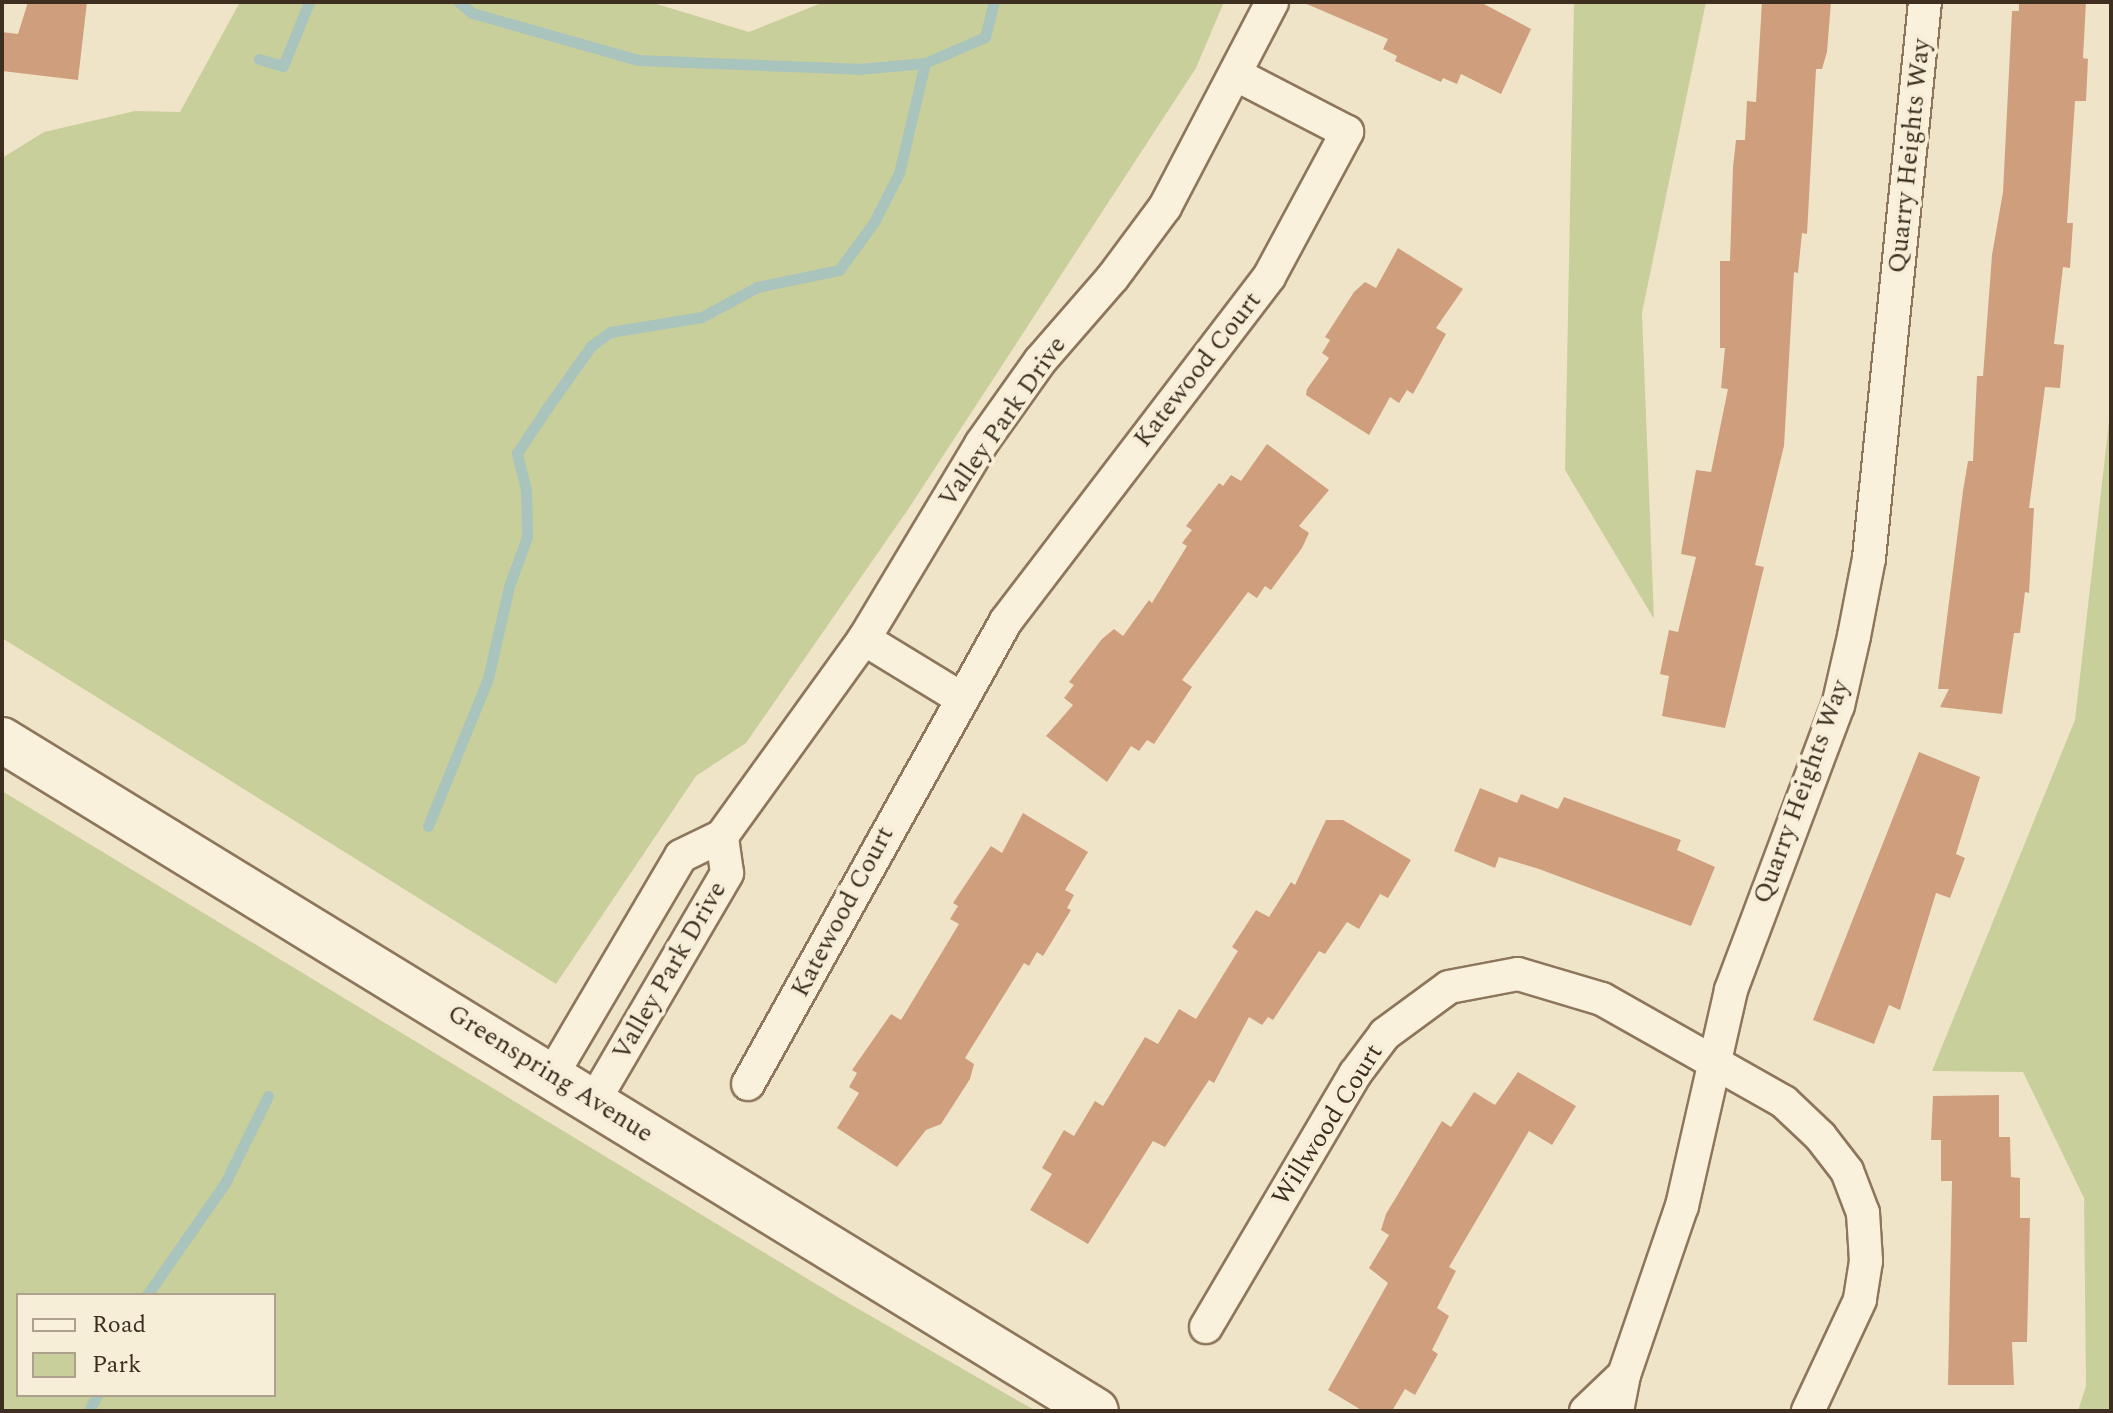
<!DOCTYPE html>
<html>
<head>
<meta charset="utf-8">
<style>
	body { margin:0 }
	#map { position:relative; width:2113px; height:1413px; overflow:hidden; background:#f0e4c8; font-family:Spectral,serif }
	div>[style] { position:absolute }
	.green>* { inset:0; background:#c9cf9b }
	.stream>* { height:11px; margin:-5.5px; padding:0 5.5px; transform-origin:5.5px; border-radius:5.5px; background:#a9c4bc }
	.building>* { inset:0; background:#cf9f7d }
	.roads { filter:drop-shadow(2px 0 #8d765c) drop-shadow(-2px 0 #8d765c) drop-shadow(0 2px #8d765c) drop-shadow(0 -2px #8d765c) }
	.street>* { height:32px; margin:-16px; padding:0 16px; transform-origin:16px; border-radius:16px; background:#faf1dc }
	.secondary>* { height:44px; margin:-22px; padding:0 22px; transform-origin:22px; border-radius:22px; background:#faf1dc }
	span { translate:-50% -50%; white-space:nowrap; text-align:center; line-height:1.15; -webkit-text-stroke:8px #f7eed8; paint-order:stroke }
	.street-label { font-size:26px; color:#3d2e20 }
	.frame { position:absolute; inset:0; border:4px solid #3d2e20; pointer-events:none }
	.legend { position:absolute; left:16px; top:1293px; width:260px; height:104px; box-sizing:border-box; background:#f7eed8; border:2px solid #ada18e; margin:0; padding:10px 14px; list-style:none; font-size:24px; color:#3d2e20 }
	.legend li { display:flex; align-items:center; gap:16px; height:40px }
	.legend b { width:40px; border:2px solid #ada18e }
</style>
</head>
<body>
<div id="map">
	<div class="green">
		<i style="clip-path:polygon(240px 2px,650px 2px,749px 32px,824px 2px,1224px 2px,1196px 68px,909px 508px,746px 743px,696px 776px,556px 984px,2px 638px,2px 158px,44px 132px,135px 111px,180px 112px)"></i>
		<i style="clip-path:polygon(1574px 2px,1706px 2px,1642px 313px,1654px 619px,1565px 470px)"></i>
		<i style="clip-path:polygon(2111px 404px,2111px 1411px,2078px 1411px,2086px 1386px,2084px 1198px,2023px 1072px,1932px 1071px,2075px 720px)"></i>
		<i style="clip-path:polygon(evenodd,2px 791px,836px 1296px,1036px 1411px,2px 1411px,2px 791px,274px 1295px,274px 1395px,18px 1395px,18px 1295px,274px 1295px)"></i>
	</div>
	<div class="stream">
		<i style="left:459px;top:2px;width:17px;rotate:40deg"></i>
		<i style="left:472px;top:13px;width:173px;rotate:15.8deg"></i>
		<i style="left:638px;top:60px;width:221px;rotate:2.3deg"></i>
		<i style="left:859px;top:69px;width:66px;rotate:-5.2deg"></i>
		<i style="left:259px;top:59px;width:25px;rotate:16deg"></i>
		<i style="left:283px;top:66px;width:69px;rotate:-67.9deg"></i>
		<i style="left:428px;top:826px;width:160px;rotate:-67.9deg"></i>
		<i style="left:488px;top:678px;width:94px;rotate:-77.1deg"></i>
		<i style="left:509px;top:586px;width:52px;rotate:-69.8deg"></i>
		<i style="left:527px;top:537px;width:47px;rotate:-91.2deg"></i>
		<i style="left:526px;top:490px;width:38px;rotate:-104deg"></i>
		<i style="left:517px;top:453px;width:54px;rotate:-56.3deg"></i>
		<i style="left:547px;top:408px;width:76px;rotate:-54.6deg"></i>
		<i style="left:591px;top:346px;width:24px;rotate:-36deg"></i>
		<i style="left:610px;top:332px;width:93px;rotate:-9.3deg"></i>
		<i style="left:702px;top:317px;width:63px;rotate:-28.6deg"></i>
		<i style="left:757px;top:287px;width:84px;rotate:-11.7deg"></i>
		<i style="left:839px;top:270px;width:59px;rotate:-53.9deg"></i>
		<i style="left:874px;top:222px;width:55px;rotate:-63deg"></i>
		<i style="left:899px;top:173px;width:113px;rotate:-76.7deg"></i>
		<i style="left:925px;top:63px;width:65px;rotate:-23.4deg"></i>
		<i style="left:985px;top:37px;width:36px;rotate:-76deg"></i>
		<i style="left:147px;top:1295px;width:136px;rotate:-55.1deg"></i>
		<i style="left:225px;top:1183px;width:97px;rotate:-63.7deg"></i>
		<i style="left:89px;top:1411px;width:18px;rotate:-63deg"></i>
	</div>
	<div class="building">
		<i style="clip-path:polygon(28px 2px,87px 2px,78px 80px,2px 71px,2px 32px,18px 34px)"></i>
		<i style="clip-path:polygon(1302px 2px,1480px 2px,1531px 29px,1501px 94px,1461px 74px,1457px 84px,1443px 78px,1441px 82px,1395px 61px,1397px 56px,1383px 49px,1388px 39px)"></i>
		<i style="clip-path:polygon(1762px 2px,1831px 2px,1827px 52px,1822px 69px,1816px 69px,1807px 234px,1802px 233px,1798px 273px,1794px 272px,1784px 446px,1755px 565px,1764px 567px,1725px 728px,1662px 716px,1669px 676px,1660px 674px,1669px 630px,1678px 632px,1696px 557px,1681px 554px,1696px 470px,1711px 472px,1728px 389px,1721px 388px,1725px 348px,1720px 348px,1720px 261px,1730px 261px,1733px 167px,1736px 140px,1745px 140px,1747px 101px,1756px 102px)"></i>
		<i style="clip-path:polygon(2019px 2px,2086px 2px,2083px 58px,2088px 59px,2086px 101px,2075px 101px,2067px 223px,2073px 223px,2070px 268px,2063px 267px,2054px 344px,2064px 345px,2060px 388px,2045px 387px,2029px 508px,2034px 508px,2029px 593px,2025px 592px,2020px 633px,2014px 633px,2002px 714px,1940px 707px,1949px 689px,1938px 689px,1963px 491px,1968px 461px,1973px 461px,1977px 376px,1983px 376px,1992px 255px,2003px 192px,2012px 11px,2019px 11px)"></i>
		<i style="clip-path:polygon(1398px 248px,1463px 289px,1436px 328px,1446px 334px,1413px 394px,1407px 390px,1399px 403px,1390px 397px,1369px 435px,1306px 395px,1307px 389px,1329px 358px,1322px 353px,1330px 340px,1325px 337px,1354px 292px,1365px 282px,1376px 288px)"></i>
		<i style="clip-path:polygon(1267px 444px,1329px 490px,1299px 526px,1309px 533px,1302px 548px,1271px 590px,1265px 586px,1257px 598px,1248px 592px,1182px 680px,1192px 687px,1154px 744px,1147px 740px,1139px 751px,1131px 746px,1107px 782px,1046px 736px,1073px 705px,1064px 698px,1074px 685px,1069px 682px,1102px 639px,1114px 629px,1123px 636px,1149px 600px,1152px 603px,1187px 546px,1182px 543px,1192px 530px,1186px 526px,1219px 483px,1223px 486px,1231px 475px,1241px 481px)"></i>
		<i style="clip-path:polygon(1919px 752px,1980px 777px,1956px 854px,1965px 858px,1950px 898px,1936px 893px,1900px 1010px,1889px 1005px,1874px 1044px,1813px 1020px)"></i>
		<i style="clip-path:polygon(1480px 788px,1517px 803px,1521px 794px,1558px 809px,1564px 797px,1681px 840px,1677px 850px,1715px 867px,1691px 926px,1539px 869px,1499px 857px,1495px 868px,1454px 851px)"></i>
		<i style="clip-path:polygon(1023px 813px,1088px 852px,1065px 890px,1074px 895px,1067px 908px,1071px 910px,1043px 956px,1037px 952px,1029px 966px,1024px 963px,965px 1058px,974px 1064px,970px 1079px,941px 1124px,926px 1130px,897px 1167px,837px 1128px,859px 1093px,849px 1087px,857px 1073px,852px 1070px,891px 1014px,901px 1020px,959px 924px,950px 919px,958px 906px,953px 903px,991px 846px,1002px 853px)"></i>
		<i style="clip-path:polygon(1326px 820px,1343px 820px,1411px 860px,1388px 898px,1380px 894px,1359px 929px,1347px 922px,1325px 954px,1319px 951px,1273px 1020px,1268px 1017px,1262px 1025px,1249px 1017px,1214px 1083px,1209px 1080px,1165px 1147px,1153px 1141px,1088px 1244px,1030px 1210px,1052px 1174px,1042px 1168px,1064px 1130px,1074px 1136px,1095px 1101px,1103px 1106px,1145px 1037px,1158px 1044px,1179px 1009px,1196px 1019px,1238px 951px,1232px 947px,1256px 910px,1269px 917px,1291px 882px,1295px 885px)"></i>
		<i style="clip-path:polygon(1518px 1072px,1576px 1106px,1552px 1145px,1529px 1131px,1449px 1267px,1456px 1271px,1437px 1308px,1449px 1316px,1432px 1350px,1438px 1354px,1415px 1395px,1405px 1389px,1392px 1411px,1363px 1411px,1328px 1390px,1388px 1283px,1369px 1268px,1389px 1235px,1381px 1230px,1386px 1214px,1442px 1121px,1451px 1127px,1474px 1092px,1495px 1105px)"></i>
		<i style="clip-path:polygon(1999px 1095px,1999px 1137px,2010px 1137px,2011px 1177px,2020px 1178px,2020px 1218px,2030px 1218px,2027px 1342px,2012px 1342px,2014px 1385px,1948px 1385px,1952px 1181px,1941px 1181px,1941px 1140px,1931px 1140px,1933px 1096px)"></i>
	</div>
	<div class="roads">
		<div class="street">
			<i style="left:864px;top:639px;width:111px;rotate:31.4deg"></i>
			<i style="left:552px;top:1075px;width:254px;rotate:-59.5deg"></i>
			<i style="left:681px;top:856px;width:46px;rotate:-26deg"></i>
			<i style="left:722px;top:836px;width:243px;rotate:-54.2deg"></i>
			<i style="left:864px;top:639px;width:227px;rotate:-59deg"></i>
			<i style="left:981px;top:444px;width:102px;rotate:-54.6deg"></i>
			<i style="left:1040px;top:361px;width:111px;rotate:-49deg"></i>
			<i style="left:1113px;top:277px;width:87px;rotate:-53.4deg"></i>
			<i style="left:1165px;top:207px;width:231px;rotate:-62.4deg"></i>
			<i style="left:748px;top:1084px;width:530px;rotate:-60.87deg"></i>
			<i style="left:1006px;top:621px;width:433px;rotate:-52.6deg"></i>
			<i style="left:1269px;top:277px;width:165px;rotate:-61.7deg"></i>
			<i style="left:1347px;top:132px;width:124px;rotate:-152.6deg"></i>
			<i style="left:594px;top:1101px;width:264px;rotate:-59.7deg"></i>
			<i style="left:727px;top:873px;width:37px;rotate:-98deg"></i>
			<i style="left:1206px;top:1327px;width:294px;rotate:-59.5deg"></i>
			<i style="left:1355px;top:1074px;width:50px;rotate:-53.1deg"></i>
			<i style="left:1385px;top:1034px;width:79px;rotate:-36.3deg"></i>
			<i style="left:1449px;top:987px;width:70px;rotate:-10.7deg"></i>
			<i style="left:1518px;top:974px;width:88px;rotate:16.6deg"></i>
			<i style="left:1602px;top:999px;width:209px;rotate:29.5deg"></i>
			<i style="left:1784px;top:1102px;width:50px;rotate:43.4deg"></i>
			<i style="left:1820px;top:1136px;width:44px;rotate:52.4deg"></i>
			<i style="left:1847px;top:1171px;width:45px;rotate:69.1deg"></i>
			<i style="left:1863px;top:1213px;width:48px;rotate:86.4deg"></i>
			<i style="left:1866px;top:1261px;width:39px;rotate:99deg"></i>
			<i style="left:1860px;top:1300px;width:123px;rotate:115.1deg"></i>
			<i style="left:1586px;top:1411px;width:52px;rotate:-43.5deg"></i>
			<i style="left:1617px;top:1411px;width:37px;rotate:-79deg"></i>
			<i style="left:1624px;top:1375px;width:179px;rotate:-71.1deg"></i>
			<i style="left:1682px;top:1206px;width:221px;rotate:-77.2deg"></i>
			<i style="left:1731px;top:990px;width:303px;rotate:-69.4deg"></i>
			<i style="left:1838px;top:706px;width:72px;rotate:-77.1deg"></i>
			<i style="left:1854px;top:636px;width:79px;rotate:-79.1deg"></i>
			<i style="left:1869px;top:558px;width:559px;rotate:-84.25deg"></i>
		</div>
		<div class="secondary">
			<i style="left:2px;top:740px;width:1283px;rotate:31.52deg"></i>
		</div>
	</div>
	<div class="street-label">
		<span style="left:1910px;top:156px;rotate:-84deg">Quarry Heights Way</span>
		<span style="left:1198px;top:370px;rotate:-52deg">Katewood Court</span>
		<span style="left:1003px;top:422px;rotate:-55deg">Valley Park Drive</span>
		<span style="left:1802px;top:792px;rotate:-70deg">Quarry Heights Way</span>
		<span style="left:843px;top:912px;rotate:-62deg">Katewood Court</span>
		<span style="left:670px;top:971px;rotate:-60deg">Valley Park Drive</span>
		<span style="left:550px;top:1074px;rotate:32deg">Greenspring Avenue</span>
		<span style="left:1328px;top:1125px;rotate:-58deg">Willwood Court</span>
	</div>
	<div class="frame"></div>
	<ul class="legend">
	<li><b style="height:10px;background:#faf1dc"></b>Road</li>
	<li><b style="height:22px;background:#c9cf9b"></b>Park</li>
	</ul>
</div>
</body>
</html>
